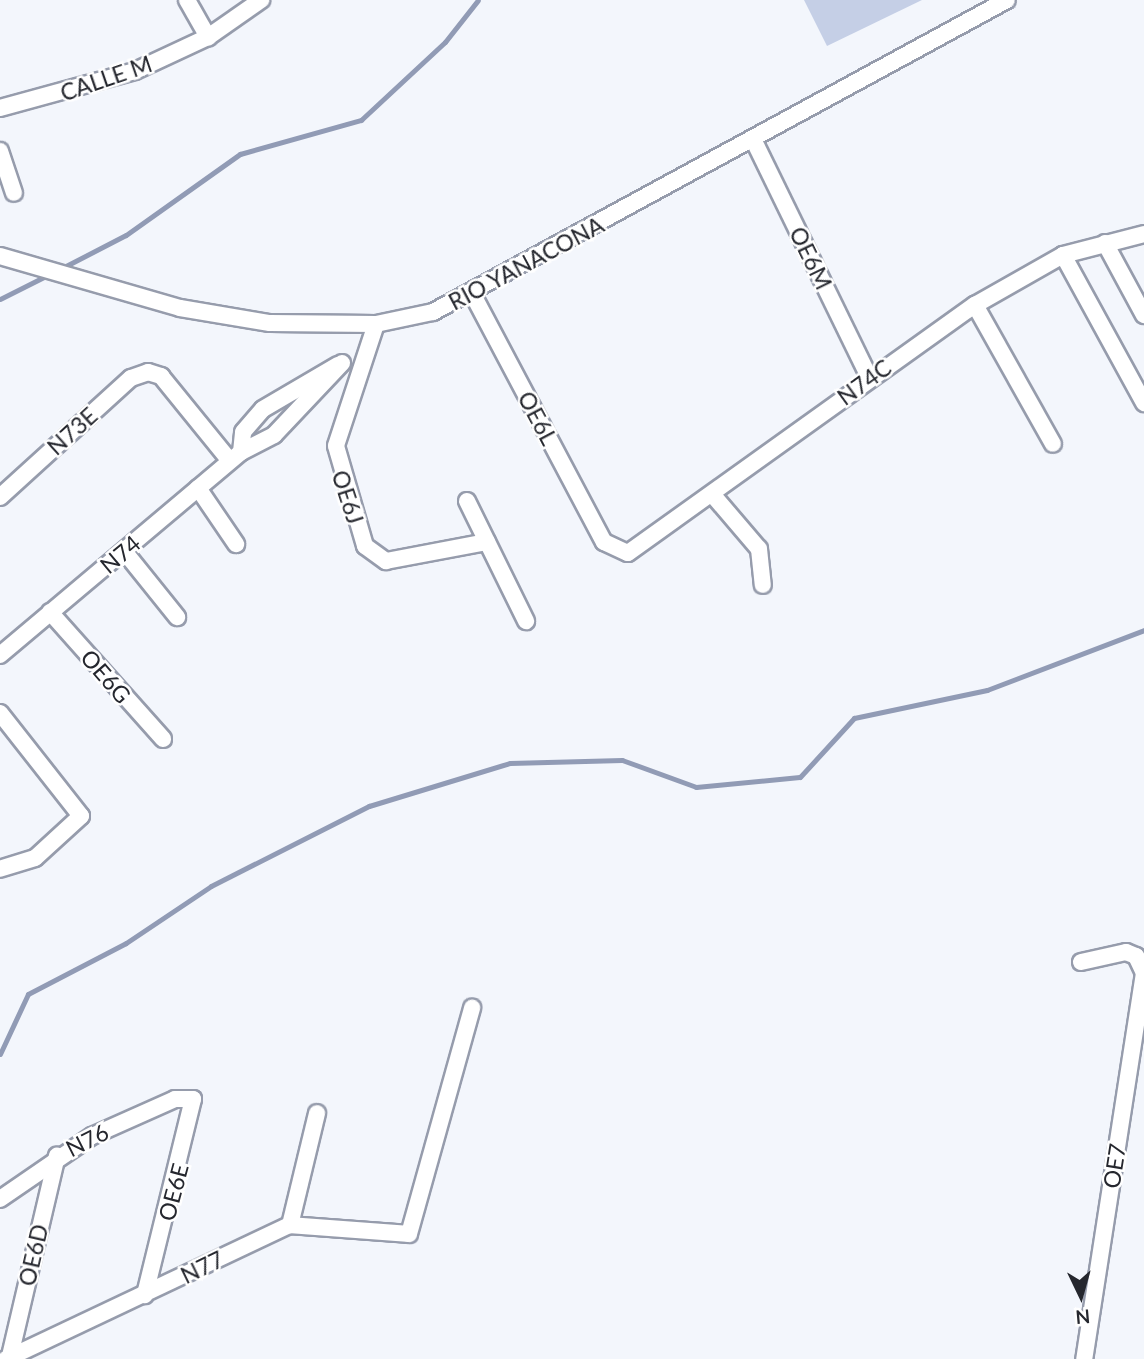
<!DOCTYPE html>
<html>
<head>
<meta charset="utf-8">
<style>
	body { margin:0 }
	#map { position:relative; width:1144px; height:1359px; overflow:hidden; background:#f3f6fc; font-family:Lato,sans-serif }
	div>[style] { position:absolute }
	.green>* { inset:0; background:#c5cfe6 }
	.stream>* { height:5px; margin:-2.5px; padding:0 2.5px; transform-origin:2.5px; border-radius:2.5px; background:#919bb5 }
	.roads { filter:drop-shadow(2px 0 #969cac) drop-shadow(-2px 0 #969cac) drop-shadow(0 2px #969cac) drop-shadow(0 -2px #969cac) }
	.street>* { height:16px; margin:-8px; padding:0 8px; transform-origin:8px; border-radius:8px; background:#fff }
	span { translate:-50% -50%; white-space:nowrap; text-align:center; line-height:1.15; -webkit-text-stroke:5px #fff; paint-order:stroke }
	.street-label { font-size:23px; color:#25272e }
	.north { position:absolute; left:1046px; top:1261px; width:70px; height:70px; -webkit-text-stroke:5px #fff; paint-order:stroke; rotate:175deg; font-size:19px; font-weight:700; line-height:28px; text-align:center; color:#25272e }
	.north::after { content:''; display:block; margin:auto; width:24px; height:32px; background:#25272e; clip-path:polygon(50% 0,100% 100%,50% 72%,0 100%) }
</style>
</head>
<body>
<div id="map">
	<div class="green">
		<i style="clip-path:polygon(804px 0,922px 0,827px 46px)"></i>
	</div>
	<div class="stream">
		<i style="left:60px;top:269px;width:74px;rotate:-27.3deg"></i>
		<i style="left:126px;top:235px;width:140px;rotate:-35.4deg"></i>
		<i style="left:240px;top:154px;width:126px;rotate:-15.7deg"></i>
		<i style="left:361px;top:120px;width:115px;rotate:-42.9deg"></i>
		<i style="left:445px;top:42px;width:53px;rotate:-51.8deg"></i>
		<i style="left:0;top:299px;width:54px;rotate:-26.6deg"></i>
		<i style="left:0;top:1054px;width:66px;rotate:-65deg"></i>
		<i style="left:28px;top:994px;width:110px;rotate:-27.5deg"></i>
		<i style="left:126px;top:943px;width:102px;rotate:-33.8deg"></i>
		<i style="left:211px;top:886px;width:177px;rotate:-26.9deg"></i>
		<i style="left:369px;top:806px;width:147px;rotate:-17deg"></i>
		<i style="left:510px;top:763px;width:112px;rotate:-1.5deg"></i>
		<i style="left:622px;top:760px;width:79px;rotate:20deg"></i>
		<i style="left:696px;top:787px;width:104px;rotate:-5.5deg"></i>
		<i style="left:800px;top:777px;width:80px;rotate:-47.5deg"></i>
		<i style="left:854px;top:718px;width:136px;rotate:-11.9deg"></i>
		<i style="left:987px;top:690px;width:168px;rotate:-20.9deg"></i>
	</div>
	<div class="roads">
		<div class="street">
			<i style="left:187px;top:0;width:43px;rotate:60.4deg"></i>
			<i style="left:0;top:108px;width:140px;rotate:-15.3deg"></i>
			<i style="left:135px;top:71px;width:81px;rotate:-25deg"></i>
			<i style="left:208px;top:37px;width:65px;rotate:-34.9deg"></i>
			<i style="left:753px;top:139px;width:265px;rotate:64deg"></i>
			<i style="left:0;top:151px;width:44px;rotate:71.6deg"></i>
			<i style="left:1105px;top:243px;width:82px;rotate:61.6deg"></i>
			<i style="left:1063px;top:255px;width:169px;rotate:61.3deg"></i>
			<i style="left:0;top:256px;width:187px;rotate:16.1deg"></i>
			<i style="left:180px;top:308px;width:91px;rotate:9.5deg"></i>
			<i style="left:270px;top:323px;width:106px;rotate:0.5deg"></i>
			<i style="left:376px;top:324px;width:58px;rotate:-11.9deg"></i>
			<i style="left:433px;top:312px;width:653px;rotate:-28.53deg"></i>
			<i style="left:472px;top:293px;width:282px;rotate:62.1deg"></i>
			<i style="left:604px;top:542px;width:26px;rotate:25deg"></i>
			<i style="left:628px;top:553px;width:427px;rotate:-35.6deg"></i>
			<i style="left:975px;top:305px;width:101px;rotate:-29.6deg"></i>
			<i style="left:1063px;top:255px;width:84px;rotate:-14.5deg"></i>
			<i style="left:975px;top:305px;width:159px;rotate:60.7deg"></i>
			<i style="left:376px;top:324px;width:128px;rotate:108.2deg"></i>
			<i style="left:336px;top:446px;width:104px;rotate:73.8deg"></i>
			<i style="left:365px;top:546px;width:26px;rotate:36deg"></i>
			<i style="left:386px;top:561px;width:103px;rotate:-10.7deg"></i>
			<i style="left:241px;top:452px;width:20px;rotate:-84deg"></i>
			<i style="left:243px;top:432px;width:30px;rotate:-49deg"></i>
			<i style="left:263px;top:409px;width:87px;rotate:-30.4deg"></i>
			<i style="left:198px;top:488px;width:68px;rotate:55.8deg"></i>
			<i style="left:712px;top:494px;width:72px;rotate:49.5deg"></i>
			<i style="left:759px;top:549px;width:36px;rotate:84deg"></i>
			<i style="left:0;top:497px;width:177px;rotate:-42.3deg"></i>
			<i style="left:131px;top:378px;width:18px;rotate:-19deg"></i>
			<i style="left:148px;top:372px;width:14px;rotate:17deg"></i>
			<i style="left:161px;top:376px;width:109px;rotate:50.9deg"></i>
			<i style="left:467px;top:501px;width:134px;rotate:63.8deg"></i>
			<i style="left:124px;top:551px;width:85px;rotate:51.2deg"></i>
			<i style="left:50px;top:612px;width:170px;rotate:48.3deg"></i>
			<i style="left:0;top:655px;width:315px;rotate:-40.1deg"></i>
			<i style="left:241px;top:452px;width:37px;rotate:-27deg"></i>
			<i style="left:274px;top:435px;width:99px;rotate:-46.6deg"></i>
			<i style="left:0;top:713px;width:131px;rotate:51.8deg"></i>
			<i style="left:81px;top:816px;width:62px;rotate:137.6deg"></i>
			<i style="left:35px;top:858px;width:37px;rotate:163deg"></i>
			<i style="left:1081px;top:962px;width:46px;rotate:-12.5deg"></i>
			<i style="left:1126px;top:952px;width:11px;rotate:22deg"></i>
			<i style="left:1136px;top:956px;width:19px;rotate:65deg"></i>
			<i style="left:1144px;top:973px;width:391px;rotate:98.8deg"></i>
			<i style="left:0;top:1199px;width:112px;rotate:-34.4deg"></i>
			<i style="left:92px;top:1136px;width:91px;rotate:-24deg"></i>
			<i style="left:175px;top:1099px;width:18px"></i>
			<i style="left:193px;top:1099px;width:202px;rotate:103.8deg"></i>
			<i style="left:290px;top:1225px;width:115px;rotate:-76.4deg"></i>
			<i style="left:10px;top:1356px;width:206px;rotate:-76.8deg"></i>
			<i style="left:6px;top:1359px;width:314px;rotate:-25.3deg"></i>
			<i style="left:290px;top:1225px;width:119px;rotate:4.3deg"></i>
			<i style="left:409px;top:1234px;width:235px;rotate:-74.4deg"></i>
		</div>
	</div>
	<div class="street-label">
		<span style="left:106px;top:78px;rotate:-19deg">CALLE M</span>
		<span style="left:811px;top:258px;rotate:64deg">OE6M</span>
		<span style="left:526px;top:263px;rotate:-28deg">RIO YANACONA</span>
		<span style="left:864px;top:382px;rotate:-36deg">N74C</span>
		<span style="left:538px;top:418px;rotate:62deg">OE6L</span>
		<span style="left:72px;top:431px;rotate:-42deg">N73E</span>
		<span style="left:348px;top:497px;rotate:72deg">OE6J</span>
		<span style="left:120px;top:554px;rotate:-40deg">N74</span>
		<span style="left:106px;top:676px;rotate:49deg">OE6G</span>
		<span style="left:87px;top:1140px;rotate:-27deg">N76</span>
		<span style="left:1114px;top:1166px;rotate:-81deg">OE7</span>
		<span style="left:173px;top:1192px;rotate:-75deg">OE6E</span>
		<span style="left:33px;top:1255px;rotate:-77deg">OE6D</span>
		<span style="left:202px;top:1267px;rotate:-26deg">N77</span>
	</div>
	<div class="north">N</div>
</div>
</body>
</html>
